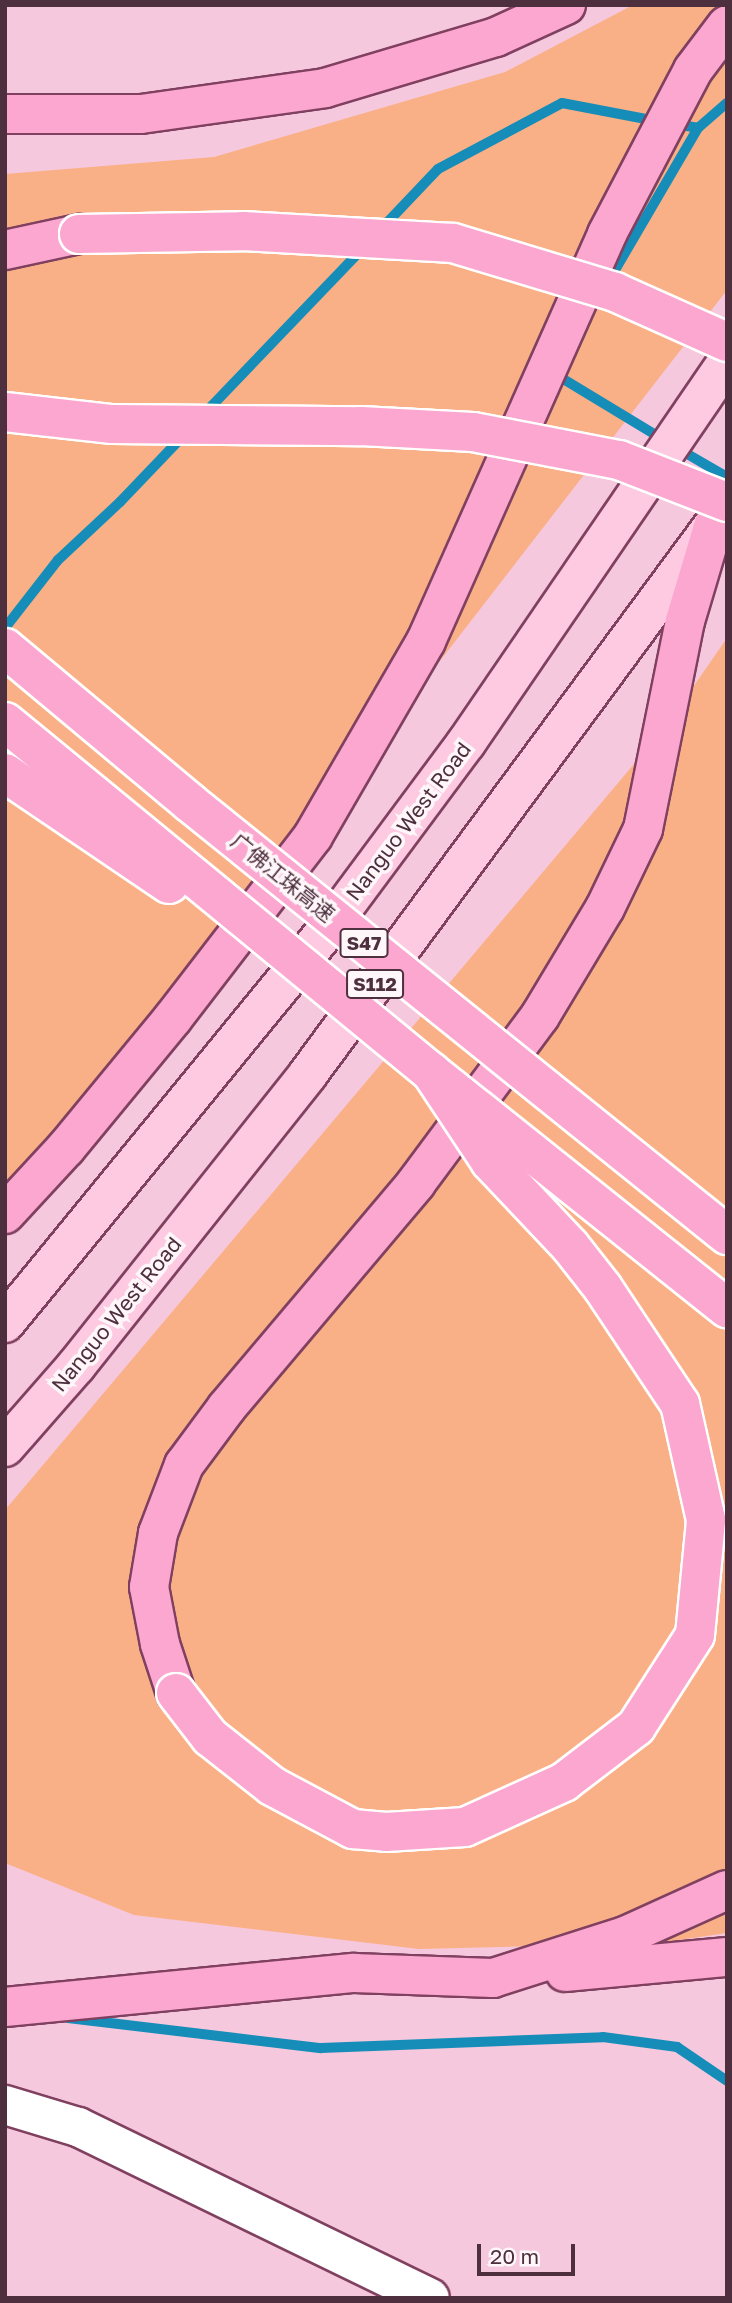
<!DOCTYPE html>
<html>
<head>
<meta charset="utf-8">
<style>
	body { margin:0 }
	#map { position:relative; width:732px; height:2303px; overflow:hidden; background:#f6c8dd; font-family:"Golos Text","Noto Sans SC",sans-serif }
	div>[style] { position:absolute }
	.green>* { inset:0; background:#fab086 }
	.stream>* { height:10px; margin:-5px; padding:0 5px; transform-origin:5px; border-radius:5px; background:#168db8 }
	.roads { filter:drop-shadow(2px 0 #804060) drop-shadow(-2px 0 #804060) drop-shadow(0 2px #804060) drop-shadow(0 -2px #804060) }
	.street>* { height:38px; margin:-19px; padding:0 19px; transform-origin:19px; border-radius:19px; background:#fff }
	.primary>* { height:38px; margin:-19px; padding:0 19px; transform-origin:19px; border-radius:19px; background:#fdcae2 }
	.highway>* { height:38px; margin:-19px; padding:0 19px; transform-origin:19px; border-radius:19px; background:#fba7cf }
	.bridges { filter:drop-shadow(2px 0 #fff) drop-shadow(-2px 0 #fff) drop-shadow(0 2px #fff) drop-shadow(0 -2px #fff) }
	.highway-bridge>* { height:38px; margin:-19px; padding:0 19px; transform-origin:19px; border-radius:19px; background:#fba7cf }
	span { translate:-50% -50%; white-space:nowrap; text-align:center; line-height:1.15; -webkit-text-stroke:7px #fef6f9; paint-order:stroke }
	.shield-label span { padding:2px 5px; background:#fef6f9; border:2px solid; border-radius:5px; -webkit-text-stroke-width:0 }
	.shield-label { font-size:19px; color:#4d2f3d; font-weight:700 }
	.street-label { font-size:21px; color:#4d2f3d }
	.frame { position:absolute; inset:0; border:7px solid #4d2f3d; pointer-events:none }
	.scale { position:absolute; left:477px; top:2244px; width:98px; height:32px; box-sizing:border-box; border:4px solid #4d2f3d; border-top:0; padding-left:9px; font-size:21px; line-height:24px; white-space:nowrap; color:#4d2f3d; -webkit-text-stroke:5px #fef6f9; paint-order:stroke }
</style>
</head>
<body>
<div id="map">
	<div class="green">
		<i style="clip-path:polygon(633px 5px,727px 5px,727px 290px,5px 1223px,5px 174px,214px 157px,505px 72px)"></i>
		<i style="clip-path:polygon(727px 638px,727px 1933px,658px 1943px,419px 1949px,134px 1915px,5px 1863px,5px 1510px,666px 726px)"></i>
	</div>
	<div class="stream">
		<i style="left:674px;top:124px;width:24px;rotate:9deg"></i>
		<i style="left:698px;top:128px;width:38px;rotate:-41deg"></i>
		<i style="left:382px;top:228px;width:81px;rotate:-46.5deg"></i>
		<i style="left:438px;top:169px;width:140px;rotate:-28deg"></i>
		<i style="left:562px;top:103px;width:96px;rotate:10.8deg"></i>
		<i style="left:608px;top:282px;width:178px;rotate:-59.7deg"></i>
		<i style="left:555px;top:374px;width:127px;rotate:31.2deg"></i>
		<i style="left:203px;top:415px;width:230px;rotate:-46.2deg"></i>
		<i style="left:677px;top:448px;width:58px;rotate:30.1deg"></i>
		<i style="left:5px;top:628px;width:86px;rotate:-52.1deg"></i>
		<i style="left:58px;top:560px;width:85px;rotate:-43.1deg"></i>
		<i style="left:120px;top:502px;width:91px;rotate:-46.3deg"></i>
		<i style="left:68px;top:2018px;width:255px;rotate:6.8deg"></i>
		<i style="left:321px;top:2048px;width:282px;rotate:-2.2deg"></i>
		<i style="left:603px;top:2037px;width:75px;rotate:7.7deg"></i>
		<i style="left:677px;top:2047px;width:60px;rotate:34.2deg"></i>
	</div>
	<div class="roads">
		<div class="street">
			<i style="left:5px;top:2105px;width:76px;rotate:16.8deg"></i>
			<i style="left:78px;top:2127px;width:391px;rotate:25.9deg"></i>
		</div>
		<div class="primary">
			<i style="left:5px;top:1323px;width:513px;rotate:-50.69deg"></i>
			<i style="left:330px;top:926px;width:228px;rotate:-53.4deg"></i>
			<i style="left:466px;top:743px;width:462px;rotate:-55.6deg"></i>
			<i style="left:5px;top:1447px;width:108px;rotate:-48.8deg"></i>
			<i style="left:76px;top:1366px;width:373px;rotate:-51.5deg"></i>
			<i style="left:308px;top:1074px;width:680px;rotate:-53.55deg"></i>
		</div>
		<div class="highway">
			<i style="left:5px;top:114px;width:136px"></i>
			<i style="left:141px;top:114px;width:186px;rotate:-8deg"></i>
			<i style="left:325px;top:88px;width:178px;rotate:-16.6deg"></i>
			<i style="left:496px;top:37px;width:77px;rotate:-24.6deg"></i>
			<i style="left:5px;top:250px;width:76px;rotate:-12.2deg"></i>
			<i style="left:5px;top:1214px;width:90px;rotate:-47.3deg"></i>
			<i style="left:66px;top:1148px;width:168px;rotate:-50.5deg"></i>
			<i style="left:173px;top:1018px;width:230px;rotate:-52.4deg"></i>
			<i style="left:313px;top:836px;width:225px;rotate:-59.9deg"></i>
			<i style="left:426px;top:641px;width:445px;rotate:-66deg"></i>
			<i style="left:607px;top:234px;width:185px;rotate:-62.3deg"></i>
			<i style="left:693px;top:70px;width:56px;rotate:-52.9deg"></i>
			<i style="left:176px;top:1693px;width:52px;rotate:-108.1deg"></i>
			<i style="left:160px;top:1644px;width:58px;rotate:-100.9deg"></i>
			<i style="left:149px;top:1587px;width:55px;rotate:-80.5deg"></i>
			<i style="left:158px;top:1533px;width:73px;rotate:-69.1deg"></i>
			<i style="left:184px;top:1465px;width:72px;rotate:-53.4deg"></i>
			<i style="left:227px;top:1407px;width:293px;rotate:-49.8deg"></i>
			<i style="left:416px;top:1183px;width:208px;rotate:-53.4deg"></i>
			<i style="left:540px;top:1016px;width:126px;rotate:-59deg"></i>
			<i style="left:605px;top:908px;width:88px;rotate:-64.3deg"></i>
			<i style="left:643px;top:829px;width:212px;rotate:-78.6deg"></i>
			<i style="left:685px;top:621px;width:101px;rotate:-73.4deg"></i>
			<i style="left:565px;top:1972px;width:163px;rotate:-5.3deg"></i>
			<i style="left:5px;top:2007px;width:351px;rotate:-5.6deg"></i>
			<i style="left:354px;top:1973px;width:139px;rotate:2.1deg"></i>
			<i style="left:493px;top:1978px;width:139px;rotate:-17.7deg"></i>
			<i style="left:625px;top:1936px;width:112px;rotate:-24.3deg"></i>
		</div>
	</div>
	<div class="bridges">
		<div class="highway-bridge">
			<i style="left:79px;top:234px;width:164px;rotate:-1deg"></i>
			<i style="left:243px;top:231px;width:210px;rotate:3.3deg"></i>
			<i style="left:453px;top:243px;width:169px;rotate:16.8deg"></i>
			<i style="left:615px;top:292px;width:123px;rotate:24.1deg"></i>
			<i style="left:5px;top:412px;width:108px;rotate:6.4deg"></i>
			<i style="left:112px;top:424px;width:249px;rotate:0.5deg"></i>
			<i style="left:361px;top:426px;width:112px;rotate:3.1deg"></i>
			<i style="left:473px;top:432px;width:149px;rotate:10.9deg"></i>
			<i style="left:619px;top:460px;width:116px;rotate:21.3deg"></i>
			<i style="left:5px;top:648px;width:240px;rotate:39.9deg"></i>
			<i style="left:189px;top:802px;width:691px;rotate:38.83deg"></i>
			<i style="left:5px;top:722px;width:551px;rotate:39.41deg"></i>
			<i style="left:431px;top:1072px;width:379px;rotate:38.6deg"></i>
			<i style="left:5px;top:773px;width:198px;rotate:34.1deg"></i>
			<i style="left:176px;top:1693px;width:56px;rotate:52.3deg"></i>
			<i style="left:210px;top:1737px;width:79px;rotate:38.3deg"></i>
			<i style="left:272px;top:1786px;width:92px;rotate:28deg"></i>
			<i style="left:353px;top:1829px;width:33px;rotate:5deg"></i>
			<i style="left:386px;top:1832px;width:79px;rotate:-3.6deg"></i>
			<i style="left:465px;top:1827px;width:109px;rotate:-24.4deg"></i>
			<i style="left:564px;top:1782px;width:91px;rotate:-37.4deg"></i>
			<i style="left:636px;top:1727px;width:109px;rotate:-57.3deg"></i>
			<i style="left:695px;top:1635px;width:116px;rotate:-84.5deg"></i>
			<i style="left:706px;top:1520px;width:119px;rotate:-102.6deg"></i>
			<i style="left:680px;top:1404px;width:139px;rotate:-123.6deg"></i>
			<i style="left:603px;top:1288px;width:53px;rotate:-128.2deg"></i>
			<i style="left:570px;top:1246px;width:117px;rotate:-133.3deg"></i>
			<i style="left:490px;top:1161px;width:107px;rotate:-123.5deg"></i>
		</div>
	</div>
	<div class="shield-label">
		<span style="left:364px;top:943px">S47</span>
		<span style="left:375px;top:984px">S112</span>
	</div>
	<div class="street-label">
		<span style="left:408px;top:821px;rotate:-53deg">Nanguo West Road</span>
		<span style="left:283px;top:877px;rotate:39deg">广佛江珠高速</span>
		<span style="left:116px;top:1314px;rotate:-51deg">Nanguo West Road</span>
	</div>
	<div class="frame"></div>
	<div class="scale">20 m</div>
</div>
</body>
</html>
